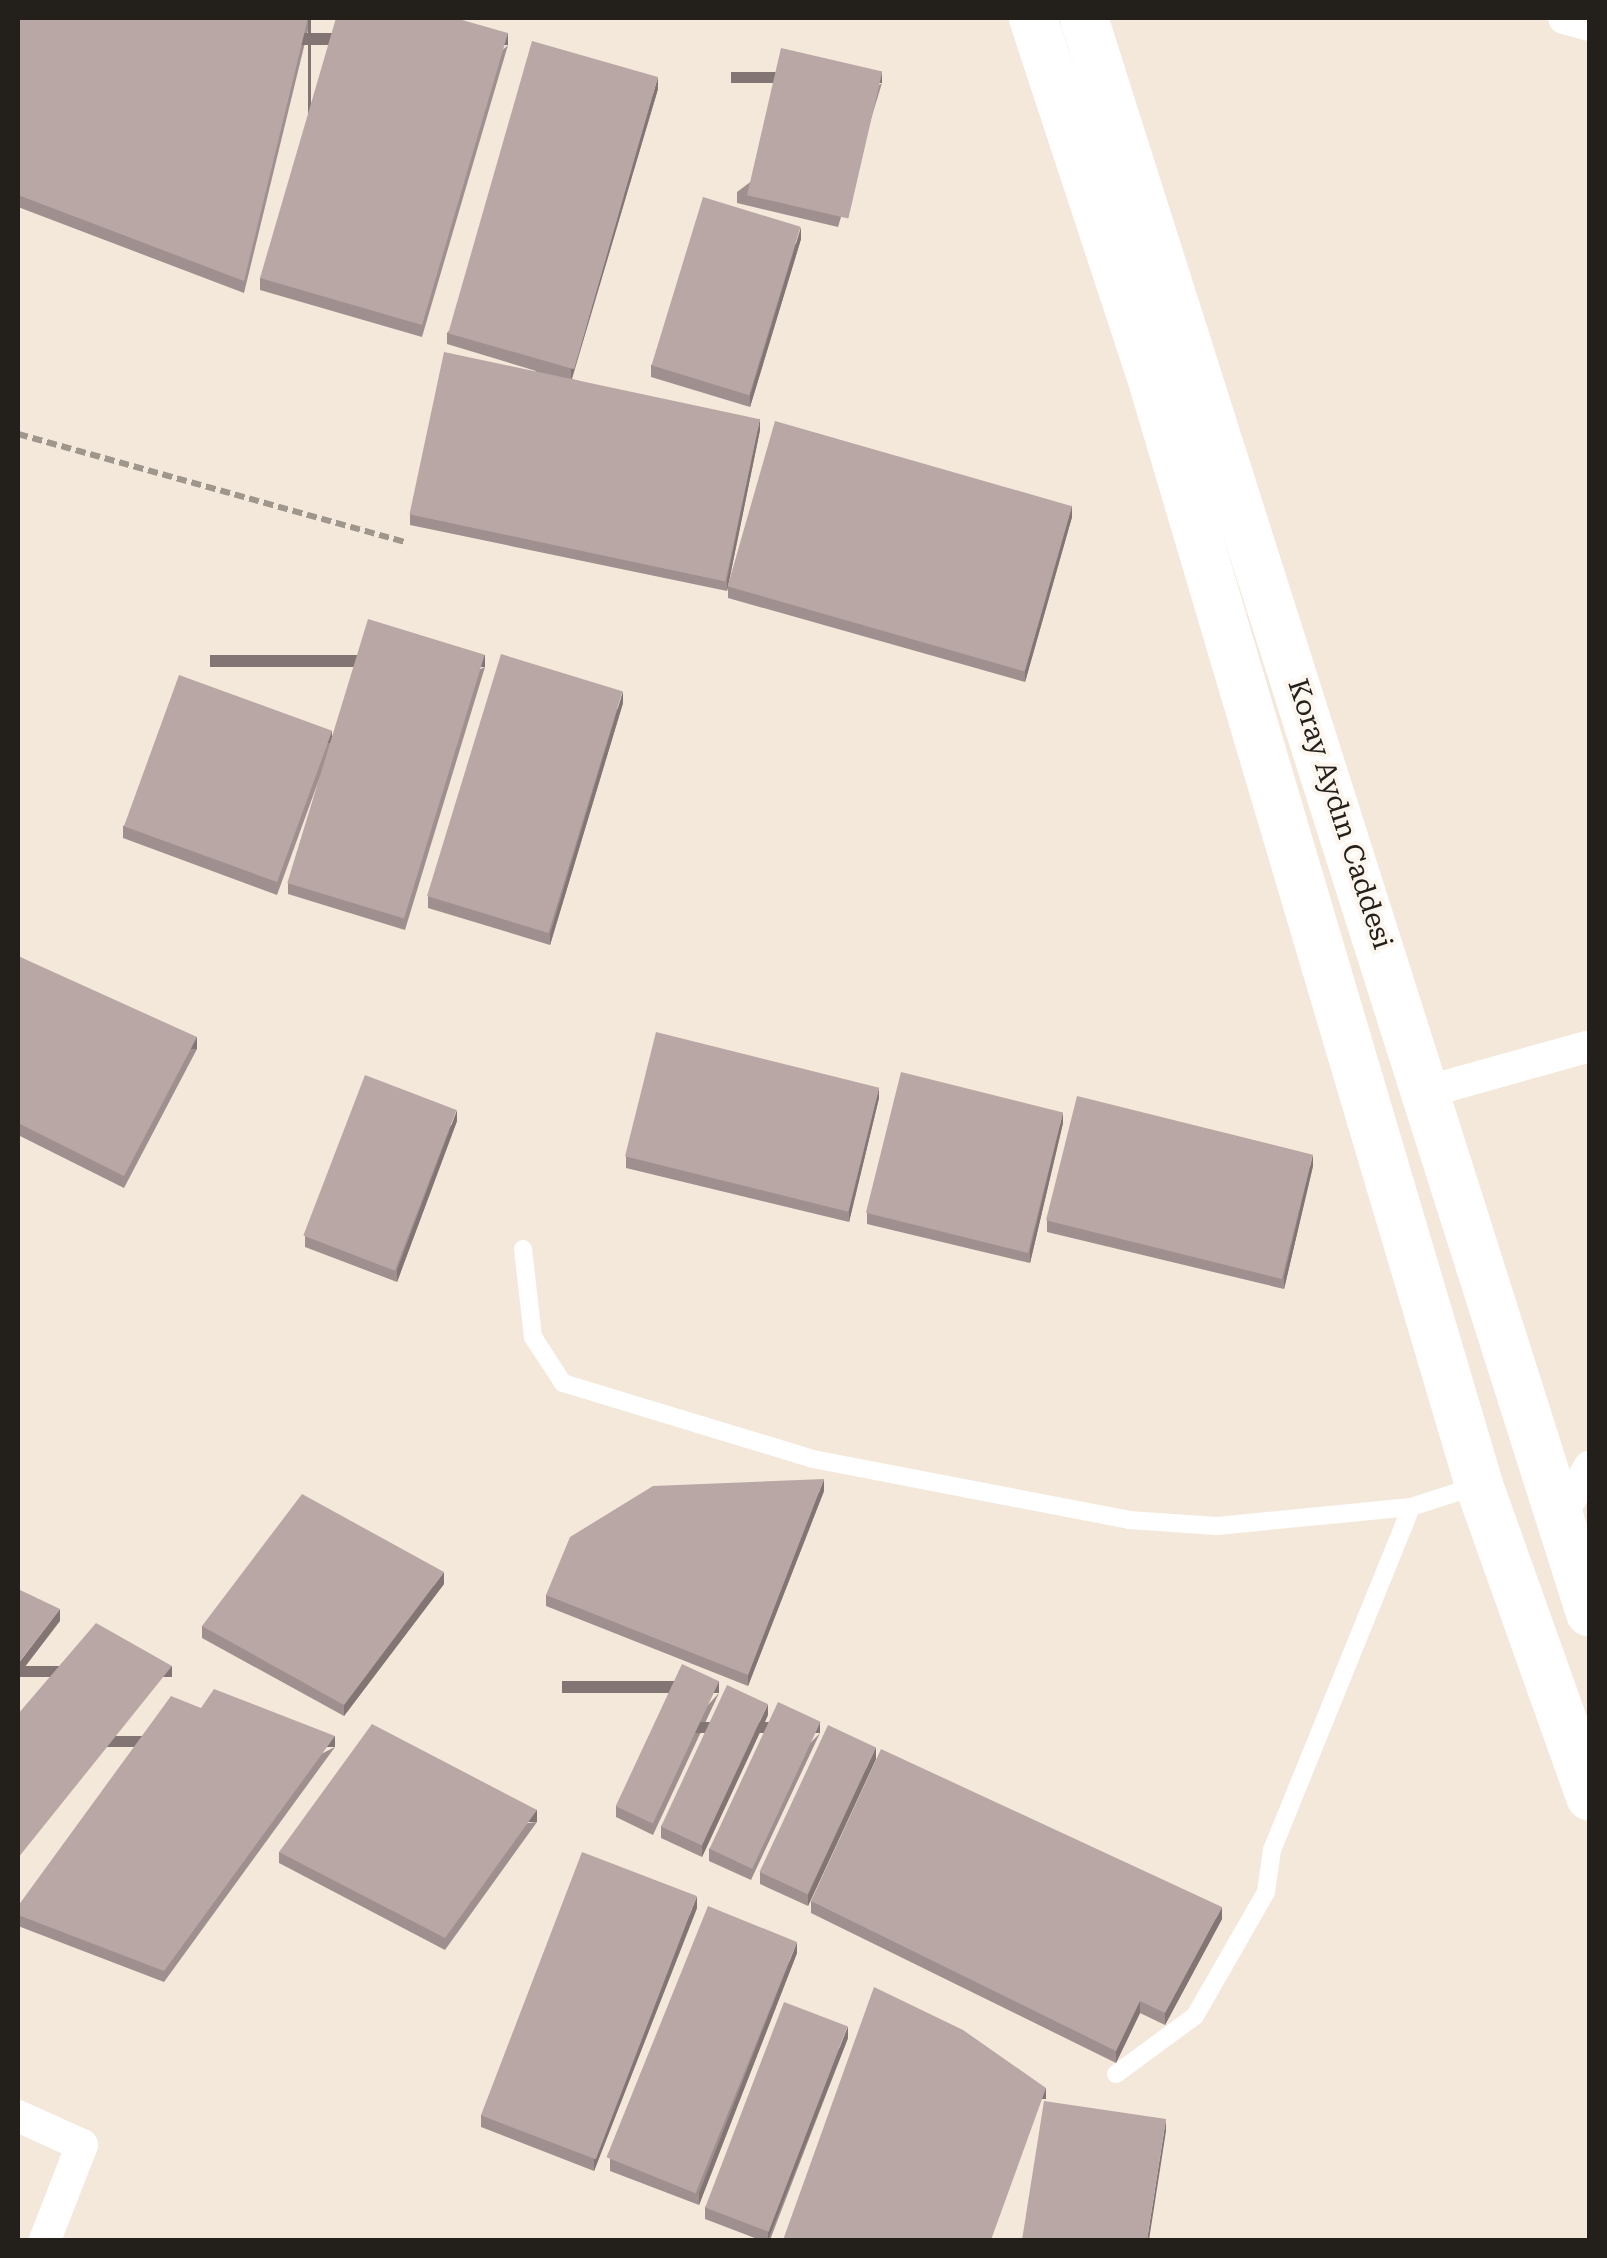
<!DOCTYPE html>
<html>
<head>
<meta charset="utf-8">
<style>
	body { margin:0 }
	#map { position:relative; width:1607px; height:2258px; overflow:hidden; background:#f4e8db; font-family:"Roboto Serif",serif }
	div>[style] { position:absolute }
	.path>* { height:6px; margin-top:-3px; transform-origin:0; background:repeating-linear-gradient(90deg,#9f968c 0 10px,transparent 0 15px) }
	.lane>* { height:18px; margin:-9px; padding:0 9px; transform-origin:9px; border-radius:9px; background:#fff }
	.street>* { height:32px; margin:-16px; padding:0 16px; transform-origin:16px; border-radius:16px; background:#fff }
	.secondary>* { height:48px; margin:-24px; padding:0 24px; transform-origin:24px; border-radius:24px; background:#fff }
	.wall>* { inset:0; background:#9f908f }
	.shaded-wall>* { inset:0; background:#827574; transform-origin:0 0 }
	.building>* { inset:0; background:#b9a7a6; transform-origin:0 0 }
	span { translate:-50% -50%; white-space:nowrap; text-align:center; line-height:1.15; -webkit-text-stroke:8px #fdf6ee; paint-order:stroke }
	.street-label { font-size:28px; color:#231f1a }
	.frame { position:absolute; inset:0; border:20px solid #231f1a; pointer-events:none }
</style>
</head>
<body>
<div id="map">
	<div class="path">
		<i style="left:18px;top:434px;width:403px;rotate:15.6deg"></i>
	</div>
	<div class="lane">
		<i style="left:523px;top:1249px;width:89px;rotate:83.5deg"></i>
		<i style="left:533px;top:1337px;width:55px;rotate:56.9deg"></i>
		<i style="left:563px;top:1383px;width:261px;rotate:16.9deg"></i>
		<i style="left:813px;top:1459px;width:322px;rotate:10.9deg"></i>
		<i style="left:1129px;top:1520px;width:88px;rotate:3.9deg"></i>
		<i style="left:1217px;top:1526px;width:195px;rotate:-5.6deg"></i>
		<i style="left:1411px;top:1507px;width:68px;rotate:-17.9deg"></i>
		<i style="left:1116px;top:2074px;width:98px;rotate:-36.3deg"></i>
		<i style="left:1195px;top:2016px;width:143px;rotate:-60.2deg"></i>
		<i style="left:1266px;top:1892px;width:42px;rotate:-81.9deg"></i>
		<i style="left:1272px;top:1850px;width:370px;rotate:-67.9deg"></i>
	</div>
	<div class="street">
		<i style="left:1564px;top:18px;width:27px;rotate:15deg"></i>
		<i style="left:1429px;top:1091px;width:167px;rotate:-15.6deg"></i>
		<i style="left:1563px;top:1511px;width:52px;rotate:-59deg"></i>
		<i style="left:18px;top:2116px;width:70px;rotate:24.4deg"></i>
		<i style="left:82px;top:2145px;width:102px;rotate:111.3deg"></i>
	</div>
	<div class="secondary">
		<i style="left:1033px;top:18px;width:371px;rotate:71.8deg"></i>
		<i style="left:1149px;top:370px;width:1163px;rotate:73.51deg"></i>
		<i style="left:1479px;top:1485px;width:331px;rotate:70.4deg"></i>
		<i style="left:1084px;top:18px;width:1673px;rotate:72.4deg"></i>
	</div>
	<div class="wall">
		<i style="clip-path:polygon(18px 18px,311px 18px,244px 293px,18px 207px)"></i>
		<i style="clip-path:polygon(508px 45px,422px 337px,260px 290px,260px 278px)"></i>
		<i style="clip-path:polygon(882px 83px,838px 227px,737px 203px,737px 192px)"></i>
		<i style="clip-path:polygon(658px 89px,572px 379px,760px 430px,728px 586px,1072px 517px,1025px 682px,728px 598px,728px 586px,727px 591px,410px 525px,410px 514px,536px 371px,447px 344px,447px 333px)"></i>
		<i style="clip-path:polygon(801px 239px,750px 407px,651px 377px,651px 365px)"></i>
		<i style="clip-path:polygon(485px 667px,405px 930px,288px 894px,288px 883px,321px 774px,277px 895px,123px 838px,123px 826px,332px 736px)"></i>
		<i style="clip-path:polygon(623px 703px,550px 945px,428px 908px,428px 896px)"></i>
		<i style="clip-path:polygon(18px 956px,197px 1049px,124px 1188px,18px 1135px)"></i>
		<i style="clip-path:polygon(879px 1098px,849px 1222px,626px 1168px,626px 1156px)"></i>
		<i style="clip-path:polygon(457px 1121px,397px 1282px,305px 1247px,305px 1236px)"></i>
		<i style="clip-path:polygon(1063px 1123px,1030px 1263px,867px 1224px,867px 1213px)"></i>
		<i style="clip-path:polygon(1313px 1166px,1284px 1289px,1047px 1232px,1047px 1220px)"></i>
		<i style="clip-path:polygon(824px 1491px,748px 1686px,546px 1606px,546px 1595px)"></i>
		<i style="clip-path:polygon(444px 1584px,344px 1716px,202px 1638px,202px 1626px)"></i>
		<i style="clip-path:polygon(719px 1693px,653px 1835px,616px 1817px,616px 1806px)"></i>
		<i style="clip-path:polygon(768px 1715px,702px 1857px,661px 1838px,661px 1826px)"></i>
		<i style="clip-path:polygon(820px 1733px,751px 1880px,709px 1861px,709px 1849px)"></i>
		<i style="clip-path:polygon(335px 1747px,164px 1982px,18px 1926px,18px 1906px)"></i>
		<i style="clip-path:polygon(876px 1759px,808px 1906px,760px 1884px,760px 1872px)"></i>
		<i style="clip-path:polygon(537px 1822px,445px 1950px,279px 1863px,279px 1852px)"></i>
		<i style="clip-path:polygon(811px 1901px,1222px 1919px,1165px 2025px,1140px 2013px,1116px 2063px,811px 1913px)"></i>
		<i style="clip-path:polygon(697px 1908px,594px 2171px,481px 2127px,481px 2115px)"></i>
		<i style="clip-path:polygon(797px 1953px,699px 2205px,610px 2171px,610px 2159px)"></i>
		<i style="clip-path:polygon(848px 2038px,770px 2240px,760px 2240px,705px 2219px,705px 2207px)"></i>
	</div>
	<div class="shaded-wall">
		<i style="left:308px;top:18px;width:3px;height:271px"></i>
		<i style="left:508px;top:33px;width:12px;height:304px;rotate:90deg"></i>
		<i style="left:882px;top:72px;width:11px;height:151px;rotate:90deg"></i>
		<i style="clip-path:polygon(658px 77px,658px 89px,571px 381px,571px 370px)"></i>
		<i style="clip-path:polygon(801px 227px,801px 239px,750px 407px,750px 396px)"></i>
		<i style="clip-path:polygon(760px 418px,760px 430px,727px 591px,727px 580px)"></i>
		<i style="clip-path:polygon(1072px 505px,1072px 517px,1025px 682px,1025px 671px)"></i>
		<i style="left:485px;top:655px;width:12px;height:275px;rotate:90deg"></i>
		<i style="clip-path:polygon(623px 691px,623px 703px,550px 945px,550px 934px)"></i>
		<i style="left:332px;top:731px;width:12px;height:162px;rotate:90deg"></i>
		<i style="left:197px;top:1037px;width:12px;height:157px;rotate:90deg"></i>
		<i style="clip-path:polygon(879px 1087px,879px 1098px,849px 1222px,849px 1211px)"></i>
		<i style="clip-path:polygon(457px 1110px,457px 1121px,397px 1282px,397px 1270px)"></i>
		<i style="clip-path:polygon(1063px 1112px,1063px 1123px,1030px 1263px,1030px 1251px)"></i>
		<i style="clip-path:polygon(1313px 1154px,1313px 1166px,1284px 1289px,1284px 1277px)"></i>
		<i style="clip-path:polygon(824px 1479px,824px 1491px,748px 1686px,748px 1675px)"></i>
		<i style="clip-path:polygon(444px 1572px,444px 1584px,344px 1716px,344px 1705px)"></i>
		<i style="clip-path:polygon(60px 1609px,60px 1621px,18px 1676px,18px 1664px)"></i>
		<i style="left:172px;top:1666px;width:11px;height:246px;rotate:90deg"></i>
		<i style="left:719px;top:1681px;width:12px;height:157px;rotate:90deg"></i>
		<i style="clip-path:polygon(768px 1704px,768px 1715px,702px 1857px,702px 1845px)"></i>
		<i style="left:820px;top:1722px;width:11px;height:162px;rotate:90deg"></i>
		<i style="left:335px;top:1736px;width:11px;height:291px;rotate:90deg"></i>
		<i style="clip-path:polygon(876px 1747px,876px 1759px,808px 1906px,808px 1895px)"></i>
		<i style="left:537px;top:1810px;width:12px;height:158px;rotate:90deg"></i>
		<i style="clip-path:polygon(697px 1896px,697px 1908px,594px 2171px,594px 2160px)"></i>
		<i style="clip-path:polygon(1222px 1907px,1222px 1919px,1165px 2025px,1165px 2013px)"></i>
		<i style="clip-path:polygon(797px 1942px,797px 1953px,699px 2205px,699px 2193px)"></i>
		<i style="clip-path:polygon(1140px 2001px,1140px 2013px,1116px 2063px,1116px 2051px)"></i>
		<i style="clip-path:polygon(848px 2026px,848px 2038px,768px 2240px,768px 2232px)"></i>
		<i style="left:1046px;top:2088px;width:11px;height:162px;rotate:90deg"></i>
		<i style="clip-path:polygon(1166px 2119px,1166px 2131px,1149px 2240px,1147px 2240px)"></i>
	</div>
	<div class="building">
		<i style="clip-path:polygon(18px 18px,308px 18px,244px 281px,18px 195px)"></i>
		<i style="clip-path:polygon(336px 18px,455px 18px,508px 33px,422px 325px,260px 278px)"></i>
		<i style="left:532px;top:41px;width:131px;height:304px;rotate:16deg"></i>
		<i style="left:781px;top:48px;width:104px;height:151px;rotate:13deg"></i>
		<i style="left:703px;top:197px;width:102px;height:176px;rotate:17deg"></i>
		<i style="left:444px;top:352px;width:323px;height:166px;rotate:12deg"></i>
		<i style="left:775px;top:421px;width:309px;height:172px;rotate:16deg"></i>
		<i style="left:368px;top:619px;width:122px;height:276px;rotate:17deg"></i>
		<i style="left:501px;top:654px;width:127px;height:253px;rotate:17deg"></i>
		<i style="left:179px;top:675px;width:163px;height:161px;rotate:20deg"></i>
		<i style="clip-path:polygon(18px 956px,197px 1037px,124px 1176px,18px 1123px)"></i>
		<i style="left:656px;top:1032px;width:230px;height:128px;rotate:14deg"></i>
		<i style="left:901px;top:1072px;width:167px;height:145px;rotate:14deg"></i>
		<i style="left:365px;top:1075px;width:98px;height:172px;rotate:21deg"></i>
		<i style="left:1077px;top:1096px;width:243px;height:128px;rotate:14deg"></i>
		<i style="clip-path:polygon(824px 1479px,748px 1675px,546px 1595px,570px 1537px,653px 1486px)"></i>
		<i style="clip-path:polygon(302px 1494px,444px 1572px,344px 1705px,202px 1626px)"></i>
		<i style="clip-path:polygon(18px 1589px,60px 1609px,18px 1664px)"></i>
		<i style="clip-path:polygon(96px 1623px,172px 1666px,18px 1858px,18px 1714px)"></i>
		<i style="left:682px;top:1664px;width:41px;height:157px;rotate:25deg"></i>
		<i style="left:727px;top:1685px;width:45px;height:156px;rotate:25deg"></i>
		<i style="clip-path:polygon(214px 1689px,335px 1736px,164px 1971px,18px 1915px,18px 1906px,171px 1696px,201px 1708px)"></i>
		<i style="left:778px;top:1702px;width:47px;height:162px;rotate:25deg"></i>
		<i style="clip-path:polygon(372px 1724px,537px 1810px,445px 1938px,279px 1852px)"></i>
		<i style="left:828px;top:1725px;width:53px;height:162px;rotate:25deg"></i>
		<i style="clip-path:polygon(881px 1749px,1222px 1907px,1165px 2013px,1140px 2001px,1116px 2051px,811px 1901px)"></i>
		<i style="left:582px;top:1852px;width:123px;height:282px;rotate:21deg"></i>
		<i style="left:708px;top:1906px;width:96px;height:271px;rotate:22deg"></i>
		<i style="clip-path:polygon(874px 1987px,963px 2030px,1046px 2088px,991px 2240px,783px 2240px)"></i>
		<i style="left:784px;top:2002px;width:68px;height:220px;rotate:21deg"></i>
		<i style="clip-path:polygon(1044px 2101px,1166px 2119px,1147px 2240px,1022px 2240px)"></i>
	</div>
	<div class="street-label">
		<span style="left:1340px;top:814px;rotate:72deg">Koray Aydın Caddesi</span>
	</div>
	<div class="frame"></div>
</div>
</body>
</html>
